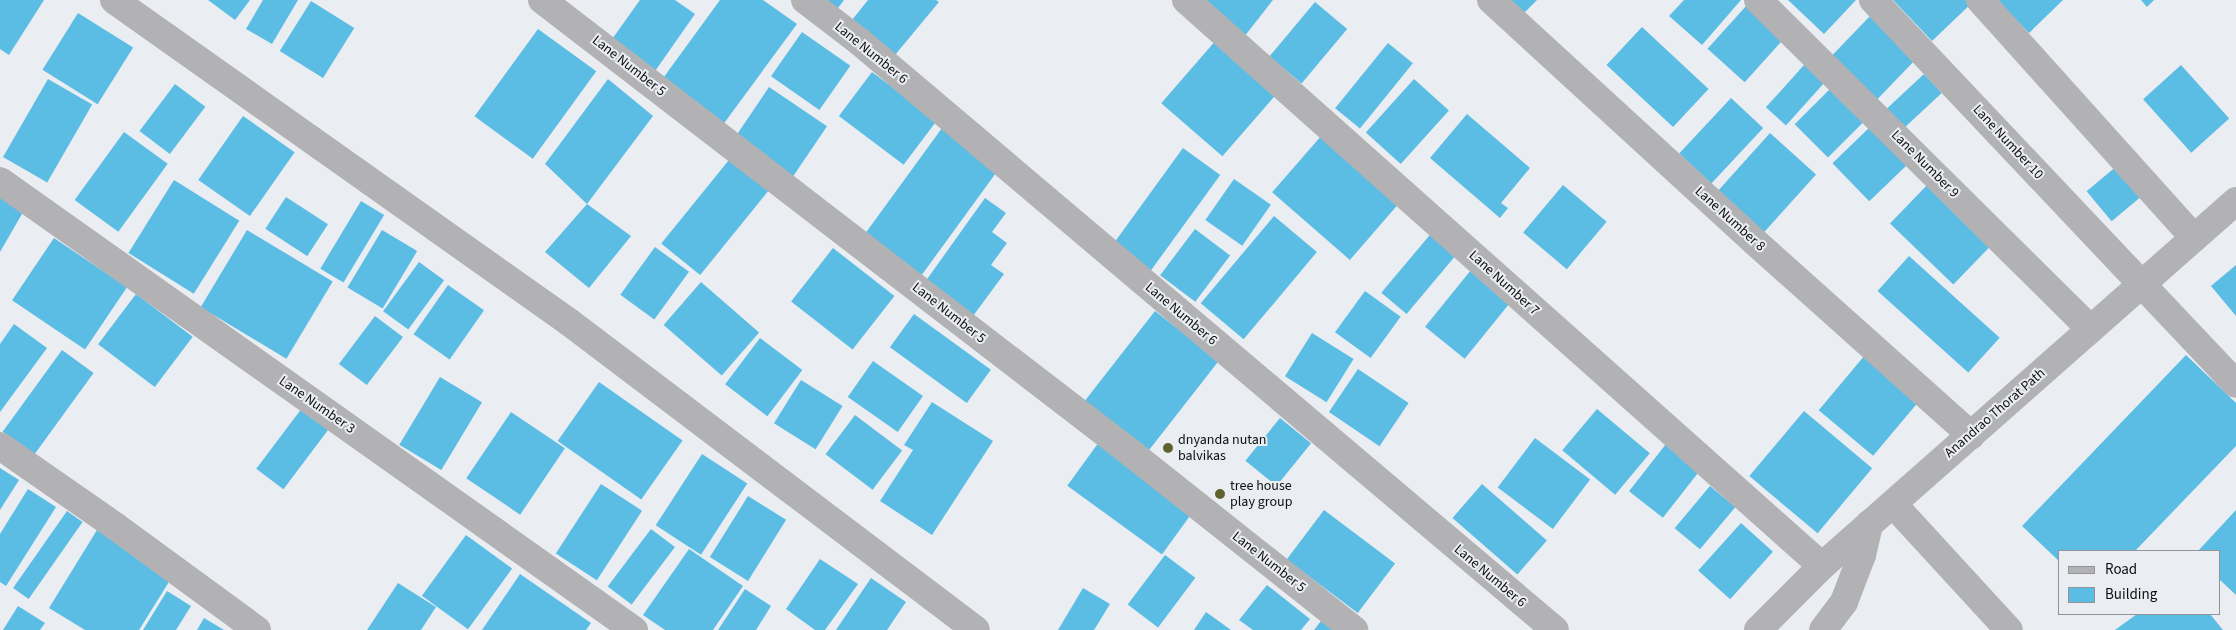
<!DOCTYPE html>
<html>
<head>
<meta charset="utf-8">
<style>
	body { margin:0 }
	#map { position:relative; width:2236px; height:630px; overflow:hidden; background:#eaedf2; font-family:"Source Sans 3",sans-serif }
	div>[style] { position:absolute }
	.building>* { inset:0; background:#5bbde4; transform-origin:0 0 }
	.minor>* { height:28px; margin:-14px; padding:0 14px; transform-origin:14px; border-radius:14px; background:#b2b2b4 }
	.dots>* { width:14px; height:14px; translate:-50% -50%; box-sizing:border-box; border:2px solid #eaedf2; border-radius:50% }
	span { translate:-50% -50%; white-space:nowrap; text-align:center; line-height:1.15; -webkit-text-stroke:4px #eaedf2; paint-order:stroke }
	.street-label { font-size:14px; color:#0e0f10 }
	.poi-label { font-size:14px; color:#0e0f10 }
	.left { translate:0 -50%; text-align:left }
	.legend { position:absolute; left:2058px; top:550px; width:162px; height:65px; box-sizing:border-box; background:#eaedf2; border:1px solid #929498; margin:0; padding:6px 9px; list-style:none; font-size:15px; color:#0e0f10 }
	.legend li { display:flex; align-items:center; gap:10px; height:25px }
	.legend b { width:25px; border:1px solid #929498 }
</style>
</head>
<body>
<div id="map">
	<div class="building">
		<i style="clip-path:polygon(0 0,44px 0,9px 55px,0 49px)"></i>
		<i style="clip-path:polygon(208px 0,250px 0,235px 20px)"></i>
		<i style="clip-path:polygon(263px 0,298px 0,272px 44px,246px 29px)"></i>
		<i style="clip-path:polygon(640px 0,675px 0,695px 14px,653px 74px,610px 42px)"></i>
		<i style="clip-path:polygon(720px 0,763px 0,797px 24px,722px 126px,661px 81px)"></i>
		<i style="clip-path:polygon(826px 0,844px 0,838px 8px)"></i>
		<i style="clip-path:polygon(868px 0,936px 0,939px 2px,895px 55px,852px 20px)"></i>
		<i style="clip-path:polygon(1197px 0,1273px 0,1244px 37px)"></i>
		<i style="clip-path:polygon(1508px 0,1537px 0,1523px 14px)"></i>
		<i style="clip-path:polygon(1684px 0,1741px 0,1702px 45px,1669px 16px)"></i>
		<i style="clip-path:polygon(1788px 0,1856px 0,1824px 34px)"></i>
		<i style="clip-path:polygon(1893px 0,1975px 0,1932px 41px)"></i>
		<i style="clip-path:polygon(1997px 0,2063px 0,2029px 33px)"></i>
		<i style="clip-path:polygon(2141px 0,2154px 0,2147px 7px)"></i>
		<i style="left:311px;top:1px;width:51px;height:59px;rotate:32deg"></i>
		<i style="left:1315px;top:2px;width:42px;height:71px;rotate:40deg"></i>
		<i style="left:1747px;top:5px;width:50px;height:59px;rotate:42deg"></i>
		<i style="left:78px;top:13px;width:65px;height:67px;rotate:32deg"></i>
		<i style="left:1871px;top:15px;width:63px;height:61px;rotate:44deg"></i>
		<i style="left:1642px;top:27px;width:91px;height:52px;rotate:43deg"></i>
		<i style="left:538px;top:29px;width:72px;height:108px;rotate:36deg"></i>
		<i style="left:802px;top:32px;width:59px;height:54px;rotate:35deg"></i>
		<i style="left:1217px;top:39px;width:81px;height:85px;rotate:41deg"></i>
		<i style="left:1388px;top:43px;width:32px;height:84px;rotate:39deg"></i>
		<i style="left:1804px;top:65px;width:27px;height:57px;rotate:42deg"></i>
		<i style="left:2181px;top:65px;width:72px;height:51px;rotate:48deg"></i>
		<i style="left:872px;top:72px;width:81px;height:55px;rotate:37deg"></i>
		<i style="left:1924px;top:74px;width:26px;height:61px;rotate:47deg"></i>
		<i style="left:48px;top:79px;width:51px;height:90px;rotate:30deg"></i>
		<i style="clip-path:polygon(608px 79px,653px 116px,587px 204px,631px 236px,589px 288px,545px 252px,587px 204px,545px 164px)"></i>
		<i style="left:1414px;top:79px;width:47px;height:72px;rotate:42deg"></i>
		<i style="left:175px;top:84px;width:38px;height:59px;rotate:37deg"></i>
		<i style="left:1835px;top:84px;width:47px;height:57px;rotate:45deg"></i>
		<i style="left:769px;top:87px;width:70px;height:63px;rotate:34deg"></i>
		<i style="left:1731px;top:98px;width:44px;height:76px;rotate:43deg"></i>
		<i style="clip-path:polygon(1467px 114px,1530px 168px,1501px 203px,1508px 208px,1500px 218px,1430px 158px)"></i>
		<i style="left:243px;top:116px;width:63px;height:78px;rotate:35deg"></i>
		<i style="left:1872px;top:125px;width:53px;height:55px;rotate:46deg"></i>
		<i style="left:942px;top:128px;width:70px;height:133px;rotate:36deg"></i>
		<i style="left:124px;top:132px;width:54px;height:84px;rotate:36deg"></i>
		<i style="left:1770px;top:133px;width:62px;height:79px;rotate:42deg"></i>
		<i style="left:1322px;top:135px;width:103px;height:76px;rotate:41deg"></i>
		<i style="left:1183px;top:148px;width:46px;height:118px;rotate:36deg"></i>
		<i style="left:733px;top:155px;width:50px;height:114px;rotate:39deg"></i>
		<i style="left:2118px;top:165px;width:39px;height:41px;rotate:50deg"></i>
		<i style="left:1234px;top:179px;width:45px;height:50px;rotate:35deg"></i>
		<i style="left:174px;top:180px;width:77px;height:86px;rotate:32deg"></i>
		<i style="left:1931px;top:181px;width:88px;height:59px;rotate:44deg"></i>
		<i style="left:1563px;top:185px;width:57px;height:62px;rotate:40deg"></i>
		<i style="clip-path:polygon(0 191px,26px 207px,0 252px)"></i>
		<i style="left:286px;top:197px;width:50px;height:38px;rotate:33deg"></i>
		<i style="clip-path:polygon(985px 198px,1006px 213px,992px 232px,1007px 243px,991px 265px,1004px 274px,973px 316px,925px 282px)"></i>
		<i style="left:361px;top:201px;width:27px;height:79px;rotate:31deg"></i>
		<i style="left:1274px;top:216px;width:56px;height:114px;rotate:40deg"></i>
		<i style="left:1195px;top:229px;width:44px;height:58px;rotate:37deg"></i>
		<i style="left:247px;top:230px;width:100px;height:90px;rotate:31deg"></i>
		<i style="left:382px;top:230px;width:41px;height:67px;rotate:31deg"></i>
		<i style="left:1434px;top:230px;width:33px;height:82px;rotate:40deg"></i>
		<i style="left:54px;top:238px;width:88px;height:75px;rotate:34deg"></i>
		<i style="left:655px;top:247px;width:42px;height:59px;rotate:36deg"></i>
		<i style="left:833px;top:248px;width:78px;height:68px;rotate:38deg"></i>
		<i style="left:1909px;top:256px;width:122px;height:47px;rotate:42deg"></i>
		<i style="left:419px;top:262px;width:31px;height:61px;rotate:36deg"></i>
		<i style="clip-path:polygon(2236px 265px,2236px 316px,2211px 286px)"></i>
		<i style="left:1471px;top:270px;width:51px;height:73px;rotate:39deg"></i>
		<i style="left:701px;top:282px;width:77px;height:57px;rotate:41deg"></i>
		<i style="left:448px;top:285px;width:44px;height:60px;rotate:35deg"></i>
		<i style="left:1365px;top:291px;width:44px;height:51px;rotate:36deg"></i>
		<i style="left:136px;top:294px;width:71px;height:63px;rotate:37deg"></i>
		<i style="left:1155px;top:311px;width:81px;height:117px;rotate:38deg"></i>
		<i style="left:914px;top:314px;width:95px;height:41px;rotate:36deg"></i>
		<i style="left:375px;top:316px;width:35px;height:60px;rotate:37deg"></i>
		<i style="clip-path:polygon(14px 324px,47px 348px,0 412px,0 344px)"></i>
		<i style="left:1312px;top:333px;width:49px;height:51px;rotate:32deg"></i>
		<i style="left:760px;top:338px;width:53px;height:58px;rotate:37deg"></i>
		<i style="left:62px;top:350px;width:39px;height:101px;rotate:36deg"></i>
		<i style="left:1865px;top:355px;width:71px;height:72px;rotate:40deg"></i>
		<i style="clip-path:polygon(2186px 355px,2236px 403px,2236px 446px,2135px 551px,2060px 551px,2060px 562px,2022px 526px)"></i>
		<i style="left:873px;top:361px;width:61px;height:44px;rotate:35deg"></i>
		<i style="left:1358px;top:369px;width:61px;height:52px;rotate:34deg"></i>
		<i style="left:440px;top:377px;width:49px;height:79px;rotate:31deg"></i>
		<i style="left:801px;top:380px;width:49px;height:51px;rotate:32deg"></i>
		<i style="left:599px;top:382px;width:102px;height:72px;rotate:35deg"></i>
		<i style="clip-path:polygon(932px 402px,993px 441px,932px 535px,880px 501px,913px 450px,904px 445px)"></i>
		<i style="left:302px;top:408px;width:34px;height:76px;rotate:37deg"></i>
		<i style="left:1597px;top:409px;width:69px;height:54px;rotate:40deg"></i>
		<i style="left:1804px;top:411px;width:89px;height:85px;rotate:40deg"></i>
		<i style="left:511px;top:412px;width:65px;height:80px;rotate:34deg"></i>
		<i style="left:855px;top:415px;width:59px;height:49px;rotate:37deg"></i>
		<i style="left:1280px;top:418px;width:40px;height:55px;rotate:39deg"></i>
		<i style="left:1535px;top:438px;width:69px;height:62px;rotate:37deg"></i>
		<i style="left:1099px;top:442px;width:117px;height:54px;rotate:36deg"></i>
		<i style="left:1666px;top:444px;width:43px;height:60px;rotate:38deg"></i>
		<i style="left:702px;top:454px;width:54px;height:85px;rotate:33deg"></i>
		<i style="clip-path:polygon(0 468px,19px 480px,0 510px)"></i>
		<i style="left:601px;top:484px;width:49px;height:83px;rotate:33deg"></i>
		<i style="left:1482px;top:484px;width:86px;height:45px;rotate:41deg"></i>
		<i style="left:1710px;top:486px;width:33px;height:55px;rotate:40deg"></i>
		<i style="clip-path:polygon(28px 489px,56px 507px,6px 586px,0 582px,0 534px)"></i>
		<i style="left:748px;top:496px;width:45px;height:72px;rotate:32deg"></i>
		<i style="left:1324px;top:510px;width:89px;height:62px;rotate:37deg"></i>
		<i style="clip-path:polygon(2236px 510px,2236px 595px,2220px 580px,2220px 551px,2198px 551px)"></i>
		<i style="left:67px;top:511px;width:19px;height:94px;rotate:35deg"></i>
		<i style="left:1741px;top:523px;width:43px;height:64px;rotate:42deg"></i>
		<i style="left:651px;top:529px;width:30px;height:72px;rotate:37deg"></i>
		<i style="clip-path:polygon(97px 530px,172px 577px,139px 630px,85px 630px,49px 608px)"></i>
		<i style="left:466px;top:535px;width:57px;height:75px;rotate:36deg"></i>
		<i style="clip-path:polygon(689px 549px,743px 586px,713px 630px,665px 630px,643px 615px)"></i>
		<i style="left:1165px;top:555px;width:38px;height:62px;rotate:37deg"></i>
		<i style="clip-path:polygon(820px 559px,858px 584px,825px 630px,815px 630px,786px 609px)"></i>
		<i style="clip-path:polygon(520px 574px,591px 623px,586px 630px,482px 630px)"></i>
		<i style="clip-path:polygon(871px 578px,906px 602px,887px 630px,836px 630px)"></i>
		<i style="clip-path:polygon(398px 583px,436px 607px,421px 630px,367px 630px)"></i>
		<i style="clip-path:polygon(1267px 585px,1310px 619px,1301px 630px,1253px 630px,1239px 620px)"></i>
		<i style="clip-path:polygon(1083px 588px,1110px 604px,1094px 630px,1058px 630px)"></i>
		<i style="clip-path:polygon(745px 589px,771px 606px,756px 630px,718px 630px)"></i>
		<i style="clip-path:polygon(167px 591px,191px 606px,176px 630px,143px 630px)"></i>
		<i style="clip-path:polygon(18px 606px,45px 623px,40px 630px,3px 630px)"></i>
		<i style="clip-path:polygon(1206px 612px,1231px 630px,1194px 630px)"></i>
		<i style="clip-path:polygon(2137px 614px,2210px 614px,2223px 630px,2115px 630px)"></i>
		<i style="clip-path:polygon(204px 618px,224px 630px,197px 630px)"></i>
		<i style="clip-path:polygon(1321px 621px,1333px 630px,1314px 630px)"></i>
	</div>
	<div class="minor">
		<i style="left:114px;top:0;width:557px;rotate:35.29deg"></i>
		<i style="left:569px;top:322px;width:510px;rotate:37.12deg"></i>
		<i style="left:542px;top:0;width:743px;rotate:37.56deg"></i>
		<i style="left:1131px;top:453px;width:285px;rotate:38.4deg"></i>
		<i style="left:805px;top:0;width:69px;rotate:37.4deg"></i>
		<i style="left:860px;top:42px;width:910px;rotate:40.23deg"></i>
		<i style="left:1186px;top:0;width:851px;rotate:41.67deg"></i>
		<i style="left:1491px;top:0;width:358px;rotate:42.5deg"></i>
		<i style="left:1755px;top:242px;width:290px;rotate:41.8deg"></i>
		<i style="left:1758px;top:0;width:468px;rotate:44.7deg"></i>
		<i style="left:1873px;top:0;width:528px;rotate:46.61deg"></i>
		<i style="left:1980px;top:0;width:320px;rotate:48deg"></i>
		<i style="left:0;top:181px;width:777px;rotate:35.31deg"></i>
		<i style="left:0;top:446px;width:140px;rotate:34.8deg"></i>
		<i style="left:115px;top:526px;width:176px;rotate:36.2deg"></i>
		<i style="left:1893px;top:504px;width:171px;rotate:47.4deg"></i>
		<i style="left:1758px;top:630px;width:91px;rotate:-45deg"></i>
		<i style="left:1822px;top:566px;width:552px;rotate:-41.4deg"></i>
		<i style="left:1823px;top:630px;width:35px;rotate:-53deg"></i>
		<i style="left:1844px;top:602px;width:50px;rotate:-69deg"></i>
		<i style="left:1862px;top:555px;width:32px;rotate:-77deg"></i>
	</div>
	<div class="dots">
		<i style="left:1168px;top:448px;background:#60612e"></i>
		<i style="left:1220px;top:494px;background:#60612e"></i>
	</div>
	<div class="street-label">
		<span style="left:871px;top:53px;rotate:39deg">Lane Number 6</span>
		<span style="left:629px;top:66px;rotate:38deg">Lane Number 5</span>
		<span style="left:2008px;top:142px;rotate:47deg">Lane Number 10</span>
		<span style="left:1925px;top:164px;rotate:45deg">Lane Number 9</span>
		<span style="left:1730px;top:219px;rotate:42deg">Lane Number 8</span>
		<span style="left:1504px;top:283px;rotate:42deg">Lane Number 7</span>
		<span style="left:949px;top:313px;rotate:38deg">Lane Number 5</span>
		<span style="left:1181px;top:314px;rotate:40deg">Lane Number 6</span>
		<span style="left:317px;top:405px;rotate:35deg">Lane Number 3</span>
		<span style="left:1995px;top:413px;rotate:-41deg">Anandrao Thorat Path</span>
		<span style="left:1269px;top:562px;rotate:38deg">Lane Number 5</span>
		<span style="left:1490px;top:576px;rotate:40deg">Lane Number 6</span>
	</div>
	<div class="poi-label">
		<span class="left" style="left:1178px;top:448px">dnyanda nutan<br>balvikas</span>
		<span class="left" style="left:1230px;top:494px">tree house<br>play group</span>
	</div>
	<ul class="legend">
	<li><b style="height:6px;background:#b2b2b4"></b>Road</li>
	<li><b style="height:14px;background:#5bbde4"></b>Building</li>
	</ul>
</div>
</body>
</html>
